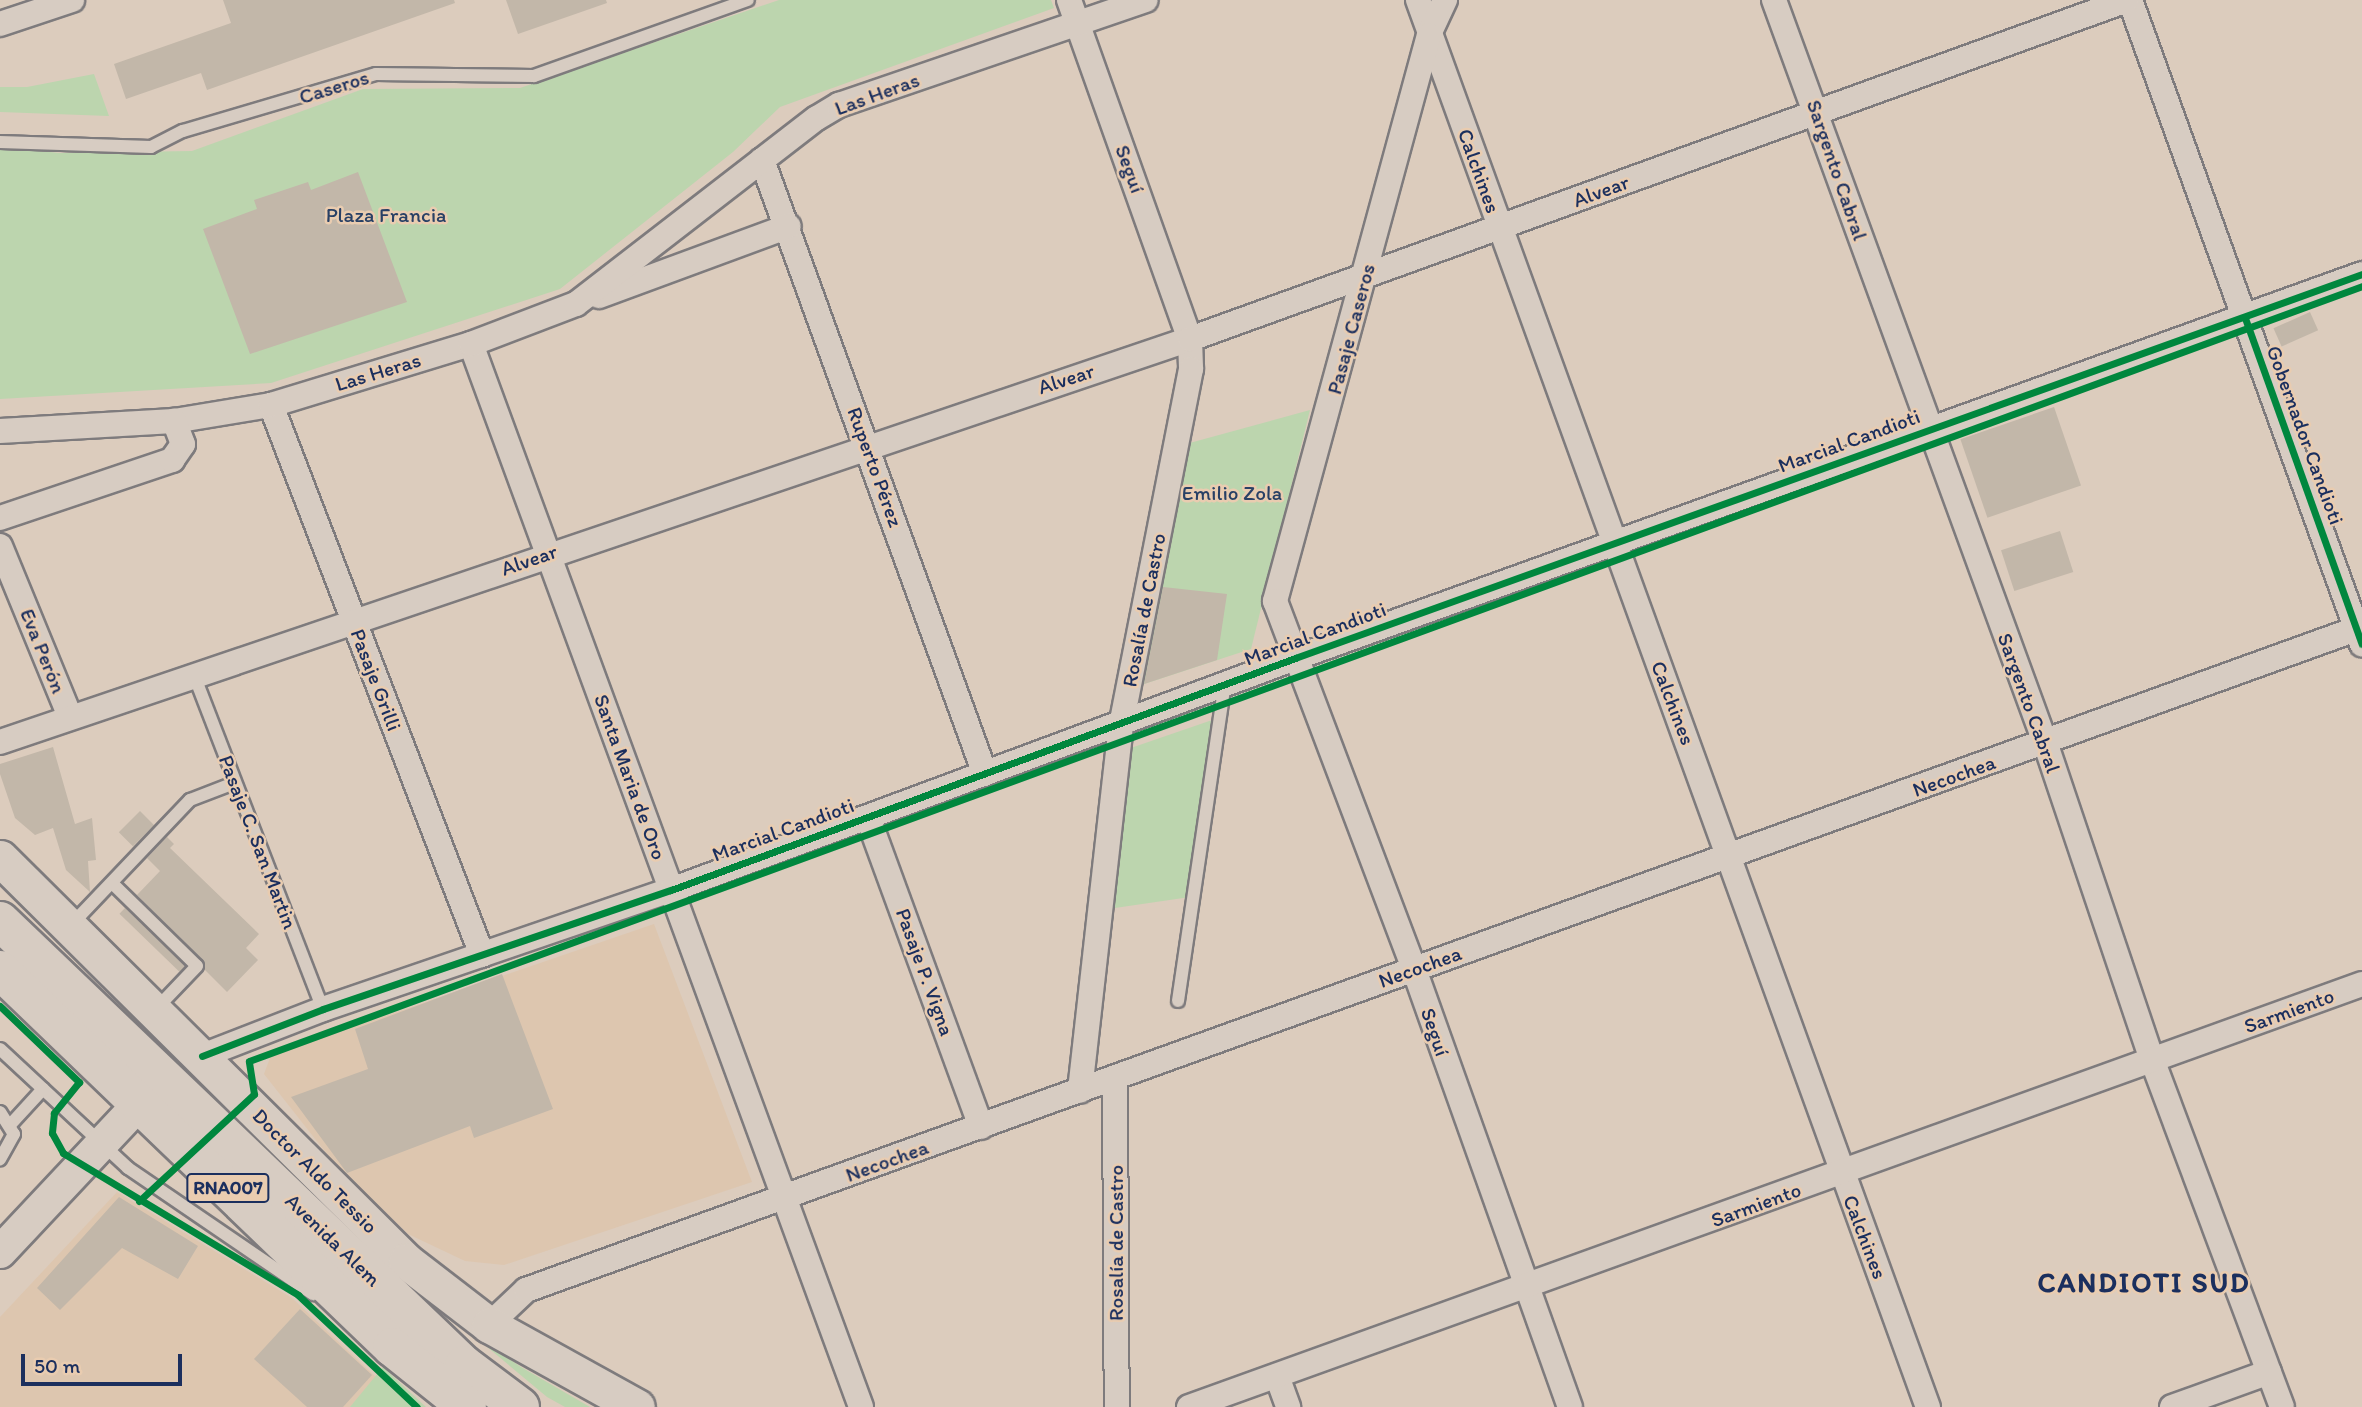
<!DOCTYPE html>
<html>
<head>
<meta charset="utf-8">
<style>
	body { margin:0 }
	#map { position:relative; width:2362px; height:1407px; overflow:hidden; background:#dcccbd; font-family:Itim,sans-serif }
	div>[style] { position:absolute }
	.built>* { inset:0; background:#ddc6af }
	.green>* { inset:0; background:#bcd5ae }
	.building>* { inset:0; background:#c2b7a9; transform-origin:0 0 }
	.roads { filter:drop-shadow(2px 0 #7e7b7d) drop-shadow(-2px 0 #7e7b7d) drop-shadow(0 2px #7e7b7d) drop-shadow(0 -2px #7e7b7d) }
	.service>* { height:12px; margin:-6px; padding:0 6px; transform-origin:6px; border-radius:6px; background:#d7ccc2 }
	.minor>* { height:24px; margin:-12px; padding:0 12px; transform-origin:12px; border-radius:12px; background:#d7ccc2 }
	.tertiary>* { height:32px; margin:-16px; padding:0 16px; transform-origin:16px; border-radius:16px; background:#d7ccc2 }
	.secondary>* { height:35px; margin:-17.5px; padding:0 17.5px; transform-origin:17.5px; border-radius:17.5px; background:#d7ccc2 }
	.trunk>* { height:38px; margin:-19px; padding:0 19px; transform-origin:19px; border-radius:19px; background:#d7ccc2 }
	.cycleway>* { height:7px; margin:-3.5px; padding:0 3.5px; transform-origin:3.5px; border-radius:3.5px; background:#00873e }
	span { translate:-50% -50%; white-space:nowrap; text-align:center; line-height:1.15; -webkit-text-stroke:5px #e9ccb0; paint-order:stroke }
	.shield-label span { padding:2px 5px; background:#e9ccb0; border:2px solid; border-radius:5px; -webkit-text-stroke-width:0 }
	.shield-label { font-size:19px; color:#1b2f5e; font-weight:700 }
	.street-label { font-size:21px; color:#1b2f5e }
	.park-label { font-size:21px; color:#284065 }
	.district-label { font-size:28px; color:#1b2f5e; font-weight:700; letter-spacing:2px }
	.scale { position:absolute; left:21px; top:1354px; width:161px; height:32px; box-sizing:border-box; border:4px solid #1b2f5e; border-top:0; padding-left:9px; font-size:21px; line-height:24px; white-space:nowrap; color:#1b2f5e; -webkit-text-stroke:5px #e9ccb0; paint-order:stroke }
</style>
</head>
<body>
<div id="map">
	<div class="built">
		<i style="clip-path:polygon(654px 924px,752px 1182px,504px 1265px,465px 1261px,408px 1234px,334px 1163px,264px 1074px,271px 1055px)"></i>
		<i style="clip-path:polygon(117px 1192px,292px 1298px,377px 1378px,350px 1407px,0 1407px,0 1317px)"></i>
	</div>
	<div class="green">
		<i style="clip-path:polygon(779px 0,1051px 0,1054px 8px,780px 107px,733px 152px,560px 289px,271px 383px,0 399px,0 147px,60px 153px,192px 151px,363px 89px,520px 88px)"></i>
		<i style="clip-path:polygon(94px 74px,109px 116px,0 112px,0 87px,27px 87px)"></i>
		<i style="clip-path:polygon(1310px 410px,1251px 649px,1135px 687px,1186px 444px)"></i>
		<i style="clip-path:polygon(1218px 718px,1190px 897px,1108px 909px,1125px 750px)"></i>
		<i style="clip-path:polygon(462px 1326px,521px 1367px,590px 1407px,565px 1407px,547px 1397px)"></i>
		<i style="clip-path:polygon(383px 1367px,426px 1407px,350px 1407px)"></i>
	</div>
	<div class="building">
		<i style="clip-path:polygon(223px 0,454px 0,455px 3px,207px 90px,201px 73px,126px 99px,114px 64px,231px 23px)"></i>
		<i style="clip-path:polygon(506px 0,606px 0,607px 3px,518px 34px)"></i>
		<i style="clip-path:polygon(358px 172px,407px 302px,250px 354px,203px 229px,257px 209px,254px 200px,308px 182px,311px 190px)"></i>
		<i style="left:2310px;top:312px;width:20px;height:40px;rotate:66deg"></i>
		<i style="left:2054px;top:407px;width:83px;height:99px;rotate:71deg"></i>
		<i style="left:2060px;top:531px;width:43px;height:62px;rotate:72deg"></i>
		<i style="clip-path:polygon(1163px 587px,1227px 594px,1217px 660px,1144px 684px)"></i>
		<i style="clip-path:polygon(53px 747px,75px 824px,92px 818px,96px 860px,88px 861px,90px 892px,66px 870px,53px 828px,35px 835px,15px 818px,0 774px,0 764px)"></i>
		<i style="left:140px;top:811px;width:20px;height:30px;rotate:45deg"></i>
		<i style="clip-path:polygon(167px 837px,174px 844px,170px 848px,259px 934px,246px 948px,258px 960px,227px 992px,205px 970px,203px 960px,137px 895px,160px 871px,147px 858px)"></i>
		<i style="left:125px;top:908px;width:83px;height:8px;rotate:44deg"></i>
		<i style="clip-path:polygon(502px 974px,553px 1109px,474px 1138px,470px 1126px,347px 1173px,291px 1097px,368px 1069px,355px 1029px)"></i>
		<i style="clip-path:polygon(119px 1197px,198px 1246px,178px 1279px,122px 1248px,60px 1310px,37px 1288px)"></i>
		<i style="clip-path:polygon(300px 1309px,372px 1375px,343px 1407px,307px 1407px,254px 1359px)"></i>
	</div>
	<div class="roads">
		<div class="service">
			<i style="left:0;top:142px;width:151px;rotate:1.9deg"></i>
			<i style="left:151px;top:147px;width:36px;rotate:-27deg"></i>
			<i style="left:183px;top:131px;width:201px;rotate:-16.5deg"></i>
			<i style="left:376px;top:74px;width:158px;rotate:0.7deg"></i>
			<i style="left:534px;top:76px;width:227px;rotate:-19.6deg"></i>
			<i style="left:194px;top:675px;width:358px;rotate:68.9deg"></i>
			<i style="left:113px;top:884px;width:117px;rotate:44.3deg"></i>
			<i style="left:197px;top:966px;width:59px;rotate:133.6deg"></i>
			<i style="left:71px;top:925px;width:173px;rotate:-46.4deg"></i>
			<i style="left:190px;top:800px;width:47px;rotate:-21.1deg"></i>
			<i style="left:1178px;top:1001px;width:316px;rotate:-81.6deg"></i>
			<i style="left:0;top:1049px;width:175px;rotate:42.9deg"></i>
			<i style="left:128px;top:1168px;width:224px;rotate:34.3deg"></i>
			<i style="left:0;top:1112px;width:26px;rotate:58deg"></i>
			<i style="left:14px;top:1134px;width:29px;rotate:119deg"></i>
			<i style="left:10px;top:1125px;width:49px;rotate:-47.5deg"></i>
		</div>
		<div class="minor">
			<i style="left:1069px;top:0;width:360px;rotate:70.4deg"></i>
			<i style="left:1190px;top:339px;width:30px;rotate:88deg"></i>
			<i style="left:1191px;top:369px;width:363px;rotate:101.1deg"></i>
			<i style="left:1121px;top:725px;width:368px;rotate:96.4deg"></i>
			<i style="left:1418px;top:0;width:1497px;rotate:70.08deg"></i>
			<i style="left:1445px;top:0;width:38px;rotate:115deg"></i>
			<i style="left:1429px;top:35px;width:587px;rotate:105.22deg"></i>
			<i style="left:1275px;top:601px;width:393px;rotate:69.3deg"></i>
			<i style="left:1414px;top:969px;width:465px;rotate:70.4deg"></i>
			<i style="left:1774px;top:0;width:790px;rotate:69.94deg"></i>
			<i style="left:2045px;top:742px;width:338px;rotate:71.4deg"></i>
			<i style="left:2153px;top:1062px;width:368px;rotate:69.5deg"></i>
			<i style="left:2130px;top:0;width:685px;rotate:70.19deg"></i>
			<i style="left:0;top:24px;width:76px;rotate:-18.4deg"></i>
			<i style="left:762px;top:160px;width:653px;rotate:70.04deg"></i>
			<i style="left:599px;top:296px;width:202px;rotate:-20.2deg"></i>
			<i style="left:471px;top:344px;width:1132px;rotate:69.85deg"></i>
			<i style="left:271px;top:405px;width:589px;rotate:69.01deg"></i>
			<i style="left:0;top:431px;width:174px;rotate:-3.3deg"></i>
			<i style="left:174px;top:421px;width:98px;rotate:-9.4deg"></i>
			<i style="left:271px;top:405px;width:209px;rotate:-17deg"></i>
			<i style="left:471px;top:344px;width:112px;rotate:-20.9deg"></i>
			<i style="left:576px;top:304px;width:304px;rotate:-37.7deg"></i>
			<i style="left:817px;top:118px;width:26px;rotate:-31deg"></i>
			<i style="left:839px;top:105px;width:324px;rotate:-18.9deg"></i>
			<i style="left:0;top:518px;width:182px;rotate:-18.6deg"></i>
			<i style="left:172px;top:460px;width:19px;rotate:-55deg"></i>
			<i style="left:183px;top:444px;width:25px;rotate:-111deg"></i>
			<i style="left:0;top:546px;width:185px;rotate:67.7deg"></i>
			<i style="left:0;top:742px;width:1256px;rotate:-18.71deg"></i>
			<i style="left:1190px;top:339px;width:996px;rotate:-19.89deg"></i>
			<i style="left:868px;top:818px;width:329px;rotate:69.9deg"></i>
			<i style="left:202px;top:1056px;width:130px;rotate:-21.2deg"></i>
			<i style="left:323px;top:1009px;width:368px;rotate:-18.9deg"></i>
			<i style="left:671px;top:890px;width:666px;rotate:-20.39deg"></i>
			<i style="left:1295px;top:658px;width:1134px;rotate:-19.79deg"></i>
			<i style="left:1115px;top:1079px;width:328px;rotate:89.7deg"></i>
			<i style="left:489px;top:1325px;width:51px;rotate:-43.4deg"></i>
			<i style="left:526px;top:1290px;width:1952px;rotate:-19.86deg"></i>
			<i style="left:1277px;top:1376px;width:33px;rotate:70deg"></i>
			<i style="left:1189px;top:1407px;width:1247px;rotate:-19.83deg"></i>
			<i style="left:2172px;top:1407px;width:103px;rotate:-19.8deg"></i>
		</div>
		<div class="tertiary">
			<i style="left:0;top:1252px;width:203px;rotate:-46.8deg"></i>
		</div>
		<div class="secondary">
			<i style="left:0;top:858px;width:572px;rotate:44.79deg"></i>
			<i style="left:406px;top:1261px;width:105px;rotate:37.6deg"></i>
			<i style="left:489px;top:1325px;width:169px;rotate:29deg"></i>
		</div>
		<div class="trunk">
			<i style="left:0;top:921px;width:642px;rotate:43.74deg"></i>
			<i style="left:464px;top:1365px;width:70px;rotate:36.9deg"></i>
			<i style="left:0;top:970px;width:544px;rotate:43.88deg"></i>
			<i style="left:392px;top:1347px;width:96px;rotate:38.7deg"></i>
		</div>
	</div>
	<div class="cycleway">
		<i style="left:2245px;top:318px;width:346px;rotate:70.3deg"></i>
		<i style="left:0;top:1006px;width:110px;rotate:43.9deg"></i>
		<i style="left:79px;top:1082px;width:40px;rotate:129deg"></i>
		<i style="left:54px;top:1113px;width:20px;rotate:96deg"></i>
		<i style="left:52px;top:1133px;width:23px;rotate:61deg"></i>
		<i style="left:63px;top:1153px;width:275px;rotate:31.1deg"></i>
		<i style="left:298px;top:1295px;width:163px;rotate:43.3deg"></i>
		<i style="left:202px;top:1056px;width:130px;rotate:-21.2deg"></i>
		<i style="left:323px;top:1009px;width:368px;rotate:-18.9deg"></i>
		<i style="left:671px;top:890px;width:666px;rotate:-20.39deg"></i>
		<i style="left:1295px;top:658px;width:1134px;rotate:-19.79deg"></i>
		<i style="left:139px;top:1201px;width:157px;rotate:-42.9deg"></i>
		<i style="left:254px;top:1094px;width:33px;rotate:-99deg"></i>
		<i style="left:249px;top:1061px;width:2251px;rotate:-20.14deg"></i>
	</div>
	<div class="shield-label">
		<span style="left:228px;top:1188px">RNA007</span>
	</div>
	<div class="street-label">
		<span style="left:334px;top:87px;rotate:-17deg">Caseros</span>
		<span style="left:877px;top:94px;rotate:-20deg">Las Heras</span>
		<span style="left:1130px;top:169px;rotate:70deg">Seguí</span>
		<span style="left:1837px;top:170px;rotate:71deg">Sargento Cabral</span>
		<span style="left:1479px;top:171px;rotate:70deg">Calchines</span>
		<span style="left:1601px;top:191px;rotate:-20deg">Alvear</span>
		<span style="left:1351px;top:329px;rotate:-75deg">Pasaje Caseros</span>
		<span style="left:378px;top:372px;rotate:-17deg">Las Heras</span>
		<span style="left:1066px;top:379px;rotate:-18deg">Alvear</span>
		<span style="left:2305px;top:435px;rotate:70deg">Gobernador Candioti</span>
		<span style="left:1849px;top:441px;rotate:-20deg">Marcial Candioti</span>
		<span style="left:875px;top:467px;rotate:70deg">Ruperto Pérez</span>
		<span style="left:529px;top:560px;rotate:-19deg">Alvear</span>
		<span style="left:1144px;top:610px;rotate:-79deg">Rosalía de Castro</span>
		<span style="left:1315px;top:634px;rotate:-20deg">Marcial Candioti</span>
		<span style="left:43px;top:651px;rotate:68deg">Eva Perón</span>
		<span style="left:376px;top:680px;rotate:69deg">Pasaje Grilli</span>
		<span style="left:1673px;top:703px;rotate:69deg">Calchines</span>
		<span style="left:2029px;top:703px;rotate:70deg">Sargento Cabral</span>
		<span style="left:1954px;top:776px;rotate:-20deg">Necochea</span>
		<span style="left:630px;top:777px;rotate:70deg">Santa Maria de Oro</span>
		<span style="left:783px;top:830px;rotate:-20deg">Marcial Candioti</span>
		<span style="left:258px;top:842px;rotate:69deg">Pasaje C. San Martin</span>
		<span style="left:1420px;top:967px;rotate:-20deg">Necochea</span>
		<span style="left:925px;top:972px;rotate:70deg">Pasaje P. Vigna</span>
		<span style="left:2289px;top:1011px;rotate:-20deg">Sarmiento</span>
		<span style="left:1435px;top:1032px;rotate:71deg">Seguí</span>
		<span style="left:887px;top:1161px;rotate:-20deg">Necochea</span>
		<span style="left:315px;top:1171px;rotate:45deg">Doctor Aldo Tessio</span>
		<span style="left:1756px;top:1205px;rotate:-20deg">Sarmiento</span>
		<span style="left:1865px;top:1237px;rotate:69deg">Calchines</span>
		<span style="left:333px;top:1240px;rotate:44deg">Avenida Alem</span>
		<span style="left:1116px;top:1243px;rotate:-90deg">Rosalía de Castro</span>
	</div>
	<div class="park-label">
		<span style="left:386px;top:215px">Plaza Francia</span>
		<span style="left:1232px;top:493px">Emilio Zola</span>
	</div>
	<div class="district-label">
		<span style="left:2144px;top:1282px">CANDIOTI SUD</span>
	</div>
	<div class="scale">50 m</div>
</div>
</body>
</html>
